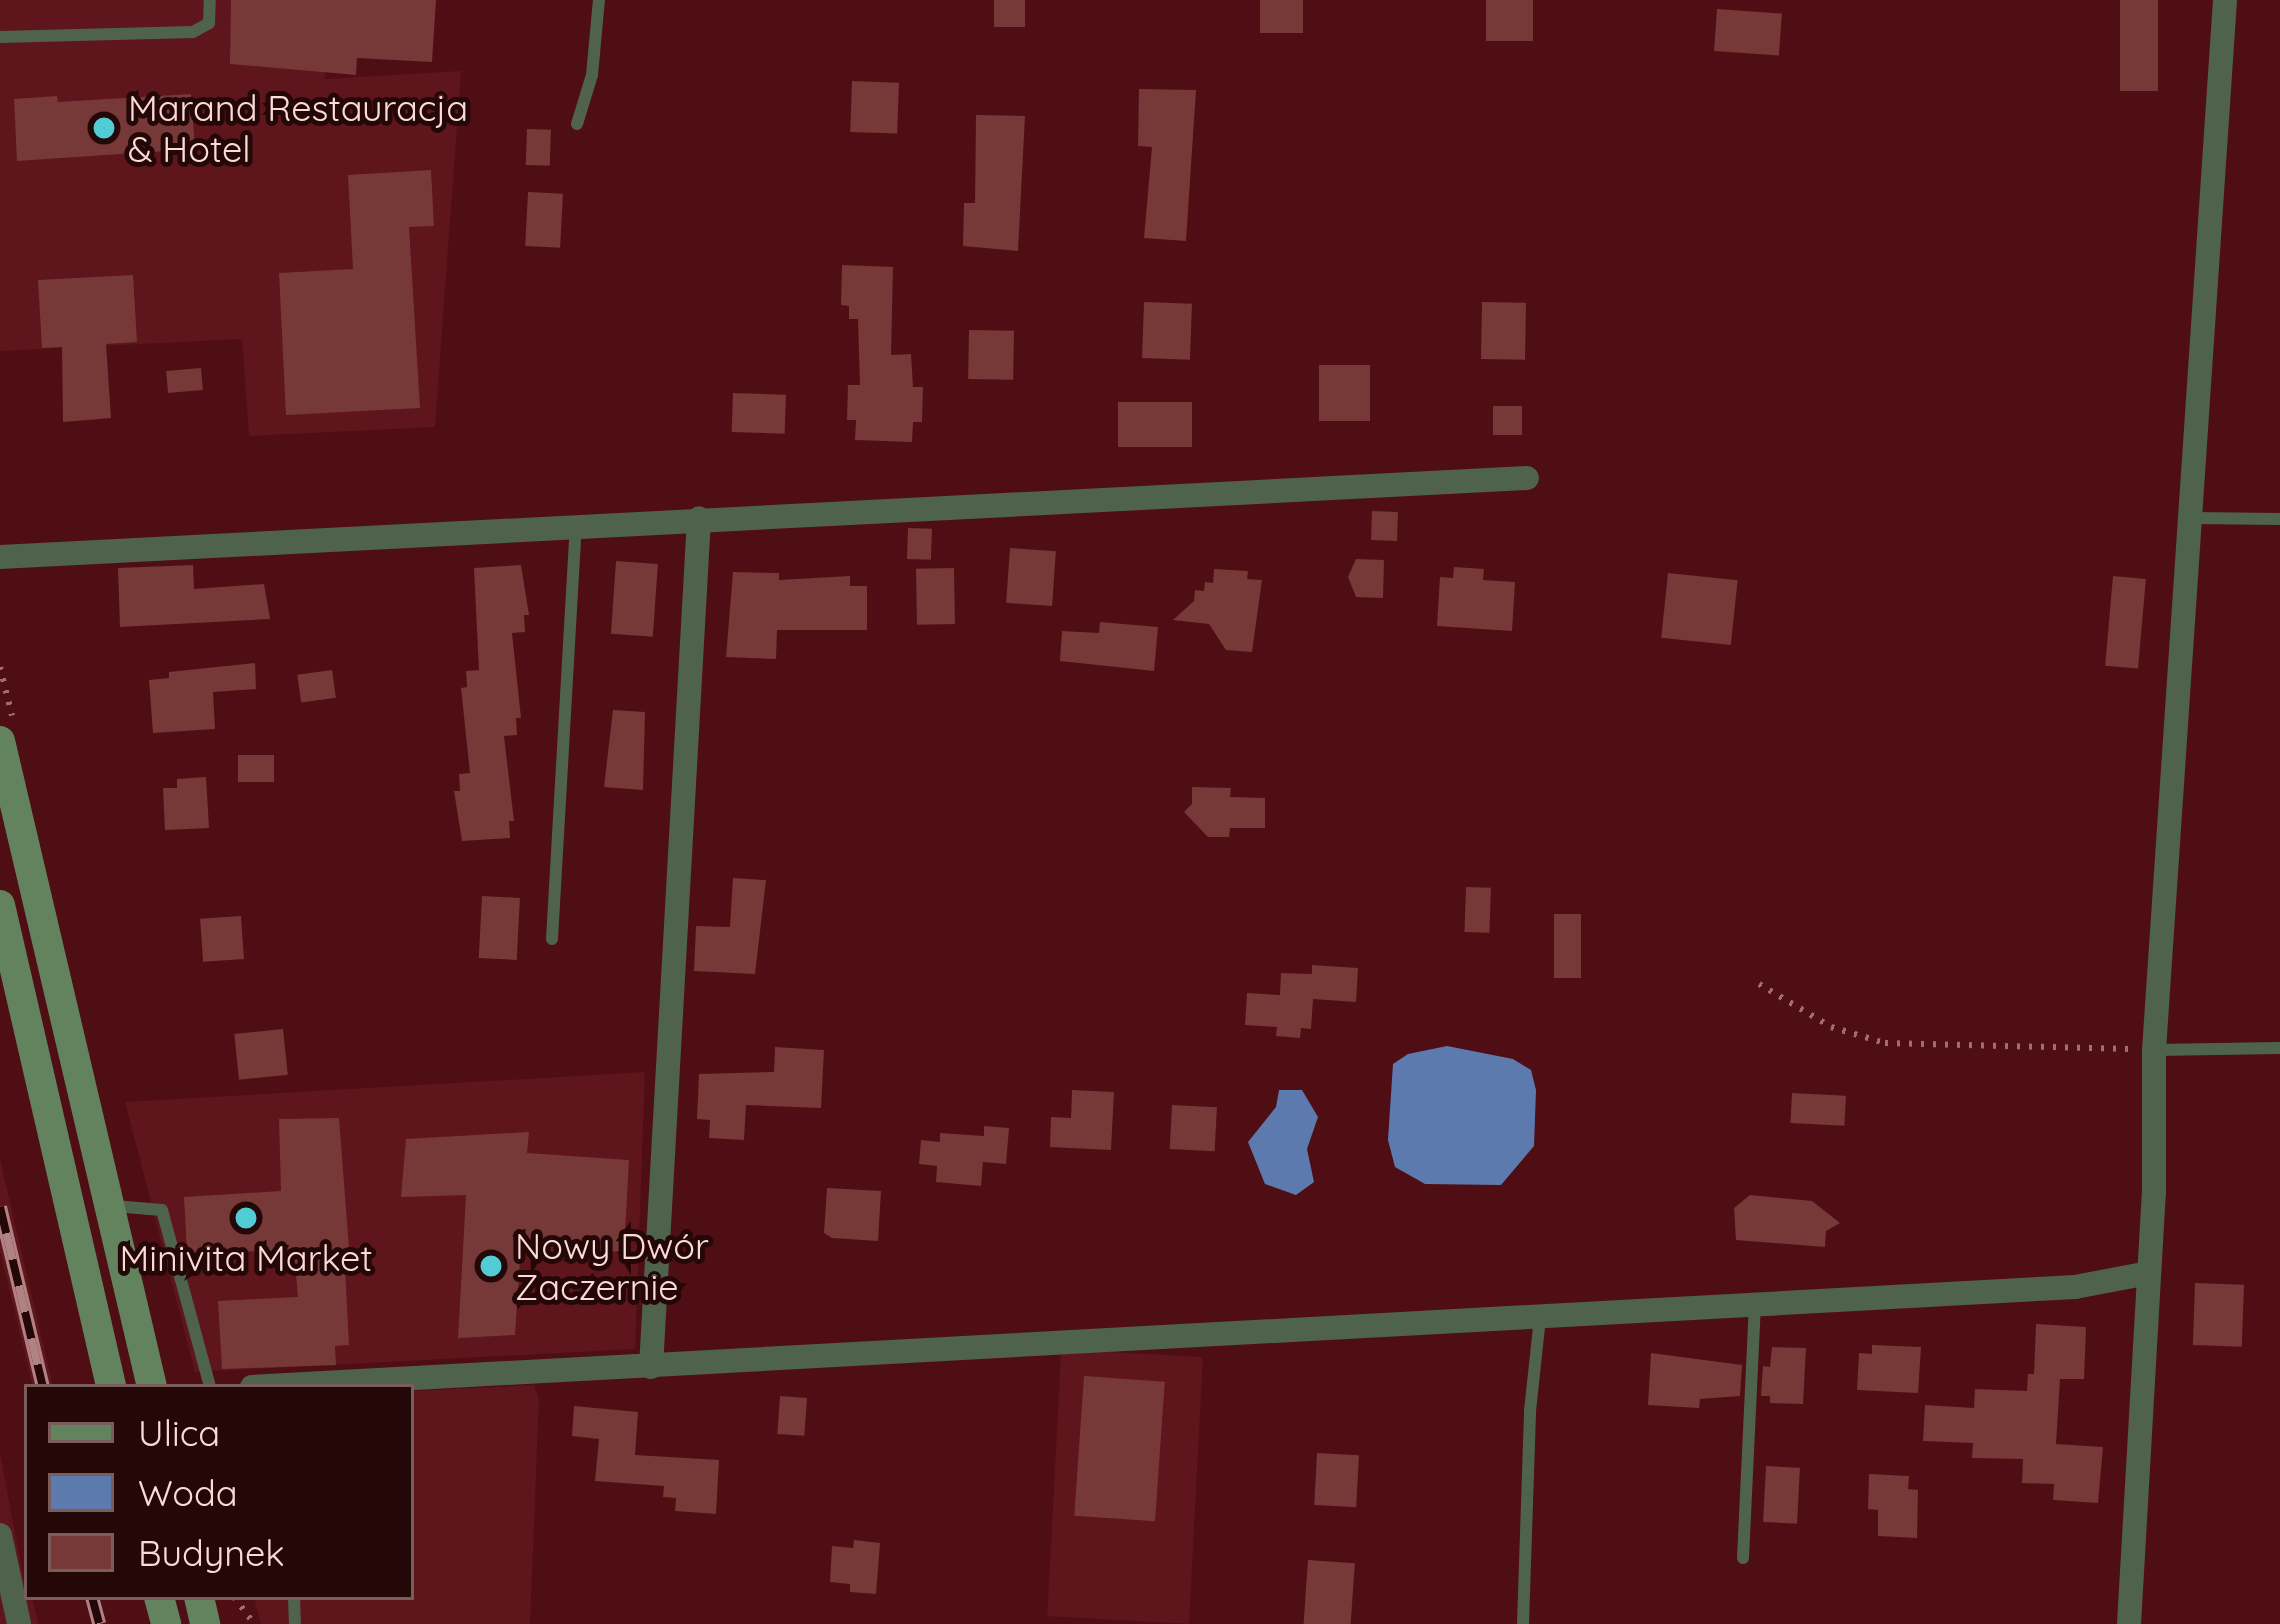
<!DOCTYPE html>
<html>
<head>
<meta charset="utf-8">
<style>
	body { margin:0 }
	#map { position:relative; width:2280px; height:1624px; overflow:hidden; background:#4f0e13; font-family:Quicksand,sans-serif }
	div>[style] { position:absolute }
	.built>* { inset:0; background:#5e151b; transform-origin:0 0 }
	.water>* { inset:0; background:#5d7aaf }
	.building>* { inset:0; background:#773838; transform-origin:0 0 }
	.path>* { height:6px; margin-top:-3px; transform-origin:0; background:repeating-linear-gradient(90deg,#a16e70 0 3px,transparent 0 12px) }
	.lane>* { height:12px; margin:-6px; padding:0 6px; transform-origin:6px; border-radius:6px; background:#4f634c }
	.street>* { height:24px; margin:-12px; padding:0 12px; transform-origin:12px; border-radius:12px; background:#4f634c }
	.secondary>* { height:30px; margin:-15px; padding:0 15px; transform-origin:15px; border-radius:15px; background:#63835f }
	.rail>* { height:14px; margin-top:-7px; transform-origin:0; background:repeating-linear-gradient(90deg,#240808 0 27px,#b18283 0 54px); box-sizing:border-box; border-block:3px solid #b18283 }
	.dots>* { width:33px; height:33px; translate:-50% -50%; box-sizing:border-box; border:6px solid #240808; border-radius:50% }
	span { translate:-50% -50%; white-space:nowrap; text-align:center; line-height:1.15; -webkit-text-stroke:10px #240808; paint-order:stroke }
	.poi-label { font-size:36px; color:#fcdad8 }
	.left { translate:0 -50%; text-align:left }
	.legend { position:absolute; left:24px; top:1384px; width:390px; height:216px; box-sizing:border-box; background:#240808; border:3px solid #7a5c5b; margin:0; padding:15px 21px; list-style:none; font-size:36px; color:#fcdad8 }
	.legend li { display:flex; align-items:center; gap:24px; height:60px }
	.legend b { width:60px; border:3px solid #7a5c5b }
</style>
</head>
<body>
<div id="map">
	<div class="built">
		<i style="clip-path:polygon(0 0,329px 0,325px 79px,461px 71px,435px 427px,249px 436px,242px 339px,0 351px)"></i>
		<i style="clip-path:polygon(645px 1072px,635px 1349px,195px 1372px,125px 1102px)"></i>
		<i style="clip-path:polygon(0 1159px,53px 1387px,33px 1387px,0 1251px)"></i>
		<i style="left:1203px;top:1357px;width:267px;height:142px;rotate:93deg"></i>
		<i style="clip-path:polygon(534px 1385px,539px 1399px,530px 1624px,261px 1624px,254px 1597px,411px 1597px,411px 1391px)"></i>
		<i style="clip-path:polygon(0 1453px,27px 1597px,32px 1597px,38px 1624px,0 1624px)"></i>
	</div>
	<div class="water">
		<i style="clip-path:polygon(1447px 1046px,1513px 1059px,1531px 1070px,1536px 1090px,1534px 1146px,1501px 1185px,1425px 1184px,1395px 1167px,1388px 1140px,1393px 1064px,1408px 1054px)"></i>
		<i style="clip-path:polygon(1279px 1090px,1302px 1090px,1318px 1117px,1307px 1149px,1314px 1182px,1296px 1195px,1265px 1184px,1248px 1142px,1276px 1107px)"></i>
	</div>
	<div class="building">
		<i style="clip-path:polygon(231px 0,436px 0,432px 62px,357px 58px,356px 75px,230px 64px)"></i>
		<i style="left:994px;top:0;width:31px;height:27px"></i>
		<i style="left:1260px;top:0;width:43px;height:33px"></i>
		<i style="left:1486px;top:0;width:47px;height:41px"></i>
		<i style="left:2120px;top:0;width:38px;height:91px"></i>
		<i style="left:1717px;top:9px;width:65px;height:42px;rotate:4deg"></i>
		<i style="left:852px;top:81px;width:47px;height:51px;rotate:2deg"></i>
		<i style="clip-path:polygon(1139px 89px,1196px 90px,1186px 241px,1144px 238px,1152px 147px,1138px 146px)"></i>
		<i style="clip-path:polygon(191px 94px,195px 149px,17px 161px,14px 99px,57px 96px,58px 102px)"></i>
		<i style="clip-path:polygon(976px 115px,1025px 116px,1018px 251px,963px 246px,964px 203px,975px 203px)"></i>
		<i style="left:527px;top:129px;width:24px;height:36px;rotate:2deg"></i>
		<i style="clip-path:polygon(431px 170px,434px 226px,409px 227px,420px 408px,286px 415px,279px 273px,353px 269px,348px 175px)"></i>
		<i style="left:528px;top:192px;width:35px;height:54px;rotate:3deg"></i>
		<i style="clip-path:polygon(842px 265px,893px 267px,891px 355px,911px 354px,913px 387px,923px 387px,922px 422px,913px 422px,912px 442px,855px 440px,856px 420px,847px 420px,848px 385px,860px 385px,858px 319px,849px 319px,849px 306px,841px 305px)"></i>
		<i style="clip-path:polygon(133px 275px,137px 342px,106px 344px,111px 418px,63px 422px,62px 347px,42px 348px,38px 280px)"></i>
		<i style="left:1144px;top:302px;width:48px;height:56px;rotate:2deg"></i>
		<i style="left:1482px;top:302px;width:44px;height:57px;rotate:1deg"></i>
		<i style="left:969px;top:330px;width:45px;height:49px;rotate:1deg"></i>
		<i style="left:1319px;top:365px;width:51px;height:56px"></i>
		<i style="left:201px;top:368px;width:22px;height:35px;rotate:85deg"></i>
		<i style="left:733px;top:393px;width:53px;height:39px;rotate:2deg"></i>
		<i style="left:1118px;top:402px;width:74px;height:45px"></i>
		<i style="left:1493px;top:406px;width:29px;height:29px"></i>
		<i style="left:1372px;top:511px;width:26px;height:29px;rotate:2deg"></i>
		<i style="left:908px;top:528px;width:24px;height:31px;rotate:2deg"></i>
		<i style="left:1010px;top:548px;width:46px;height:55px;rotate:4deg"></i>
		<i style="clip-path:polygon(1356px 559px,1384px 560px,1383px 598px,1356px 597px,1348px 577px)"></i>
		<i style="left:616px;top:561px;width:42px;height:73px;rotate:4deg"></i>
		<i style="clip-path:polygon(193px 565px,194px 589px,264px 584px,270px 619px,120px 627px,118px 568px)"></i>
		<i style="clip-path:polygon(521px 565px,529px 615px,524px 615px,525px 632px,512px 633px,521px 718px,516px 718px,517px 735px,504px 736px,514px 821px,509px 821px,510px 838px,462px 841px,454px 791px,460px 791px,459px 774px,470px 773px,461px 688px,467px 687px,466px 671px,479px 670px,474px 568px)"></i>
		<i style="clip-path:polygon(1454px 567px,1484px 569px,1483px 580px,1515px 582px,1512px 631px,1437px 626px,1440px 577px,1453px 578px)"></i>
		<i style="left:954px;top:568px;width:56px;height:38px;rotate:89deg"></i>
		<i style="clip-path:polygon(1214px 569px,1248px 571px,1247px 579px,1262px 580px,1252px 652px,1226px 650px,1209px 624px,1173px 620px,1194px 601px,1195px 590px,1204px 591px,1205px 582px,1213px 583px)"></i>
		<i style="clip-path:polygon(733px 572px,779px 573px,779px 580px,850px 576px,850px 586px,867px 586px,867px 630px,777px 630px,776px 659px,726px 657px)"></i>
		<i style="left:1668px;top:573px;width:70px;height:65px;rotate:6deg"></i>
		<i style="left:2113px;top:576px;width:33px;height:90px;rotate:5deg"></i>
		<i style="clip-path:polygon(1100px 622px,1158px 627px,1154px 671px,1060px 661px,1062px 631px,1099px 633px)"></i>
		<i style="clip-path:polygon(255px 663px,256px 689px,213px 692px,215px 729px,153px 733px,149px 680px,169px 678px,169px 672px)"></i>
		<i style="left:332px;top:670px;width:28px;height:35px;rotate:82deg"></i>
		<i style="clip-path:polygon(613px 710px,645px 712px,643px 790px,604px 787px)"></i>
		<i style="left:274px;top:755px;width:27px;height:36px;rotate:90deg"></i>
		<i style="clip-path:polygon(206px 777px,209px 828px,165px 830px,163px 788px,177px 788px,177px 779px)"></i>
		<i style="clip-path:polygon(1192px 787px,1231px 788px,1230px 797px,1265px 798px,1265px 828px,1230px 828px,1229px 837px,1208px 837px,1184px 812px,1192px 804px)"></i>
		<i style="clip-path:polygon(733px 878px,766px 880px,755px 974px,694px 971px,696px 926px,730px 927px)"></i>
		<i style="left:1466px;top:887px;width:25px;height:45px;rotate:2deg"></i>
		<i style="left:482px;top:896px;width:38px;height:62px;rotate:3deg"></i>
		<i style="left:1554px;top:914px;width:27px;height:64px"></i>
		<i style="left:241px;top:916px;width:43px;height:41px;rotate:86deg"></i>
		<i style="clip-path:polygon(1312px 965px,1358px 968px,1356px 1002px,1313px 999px,1311px 1029px,1301px 1028px,1300px 1038px,1276px 1036px,1277px 1027px,1245px 1025px,1247px 993px,1280px 995px,1281px 973px,1312px 974px)"></i>
		<i style="left:283px;top:1029px;width:46px;height:49px;rotate:84deg"></i>
		<i style="clip-path:polygon(775px 1047px,824px 1050px,821px 1108px,746px 1105px,744px 1140px,709px 1138px,710px 1120px,697px 1119px,699px 1074px,774px 1072px)"></i>
		<i style="clip-path:polygon(1072px 1090px,1114px 1092px,1111px 1150px,1050px 1147px,1051px 1117px,1071px 1118px)"></i>
		<i style="left:1792px;top:1093px;width:54px;height:30px;rotate:3deg"></i>
		<i style="left:1172px;top:1105px;width:45px;height:44px;rotate:3deg"></i>
		<i style="clip-path:polygon(339px 1118px,349px 1248px,344px 1249px,349px 1345px,335px 1346px,336px 1365px,222px 1369px,218px 1301px,298px 1297px,294px 1251px,187px 1252px,184px 1197px,281px 1191px,279px 1119px)"></i>
		<i style="clip-path:polygon(984px 1126px,1009px 1128px,1006px 1164px,983px 1162px,981px 1186px,936px 1182px,937px 1166px,919px 1164px,921px 1140px,940px 1142px,940px 1133px,984px 1136px)"></i>
		<i style="clip-path:polygon(529px 1132px,527px 1153px,629px 1160px,624px 1252px,521px 1246px,515px 1335px,458px 1338px,466px 1195px,401px 1197px,406px 1139px)"></i>
		<i style="clip-path:polygon(827px 1188px,881px 1191px,878px 1241px,832px 1238px,824px 1233px)"></i>
		<i style="clip-path:polygon(1750px 1195px,1812px 1201px,1840px 1223px,1826px 1231px,1825px 1247px,1736px 1240px,1734px 1208px)"></i>
		<i style="left:2195px;top:1283px;width:49px;height:62px;rotate:2deg"></i>
		<i style="clip-path:polygon(2036px 1324px,2086px 1327px,2084px 1379px,2060px 1379px,2056px 1444px,2103px 1447px,2098px 1503px,2053px 1500px,2054px 1484px,2022px 1483px,2023px 1459px,1972px 1458px,1973px 1443px,1923px 1441px,1925px 1405px,1974px 1408px,1975px 1389px,2027px 1391px,2028px 1374px,2034px 1374px)"></i>
		<i style="clip-path:polygon(1872px 1345px,1921px 1347px,1918px 1393px,1857px 1390px,1859px 1353px,1872px 1354px)"></i>
		<i style="clip-path:polygon(1772px 1347px,1806px 1348px,1803px 1404px,1770px 1403px,1770px 1396px,1761px 1396px,1763px 1366px,1770px 1367px)"></i>
		<i style="clip-path:polygon(1651px 1353px,1742px 1365px,1740px 1396px,1700px 1399px,1699px 1408px,1648px 1405px)"></i>
		<i style="left:1084px;top:1376px;width:81px;height:140px;rotate:4deg"></i>
		<i style="left:780px;top:1396px;width:27px;height:38px;rotate:4deg"></i>
		<i style="clip-path:polygon(574px 1406px,638px 1412px,635px 1455px,719px 1460px,716px 1514px,675px 1511px,676px 1498px,663px 1497px,664px 1486px,595px 1481px,599px 1439px,572px 1436px)"></i>
		<i style="left:1317px;top:1453px;width:42px;height:52px;rotate:3deg"></i>
		<i style="left:1766px;top:1466px;width:34px;height:56px;rotate:3deg"></i>
		<i style="clip-path:polygon(1869px 1474px,1909px 1476px,1908px 1489px,1918px 1490px,1917px 1538px,1878px 1536px,1878px 1510px,1868px 1509px)"></i>
		<i style="clip-path:polygon(854px 1540px,880px 1543px,876px 1594px,850px 1592px,850px 1584px,830px 1582px,832px 1546px,853px 1548px)"></i>
		<i style="left:1308px;top:1560px;width:47px;height:64px;rotate:4deg"></i>
	</div>
	<div class="path">
		<i style="left:0;top:667px;width:50px;rotate:76.2deg"></i>
		<i style="left:1759px;top:984px;width:84px;rotate:30.8deg"></i>
		<i style="left:1831px;top:1027px;width:56px;rotate:16.5deg"></i>
		<i style="left:1885px;top:1043px;width:246px;rotate:1.4deg"></i>
		<i style="left:234px;top:1597px;width:34px;rotate:53deg"></i>
	</div>
	<div class="lane">
		<i style="left:0;top:37px;width:193px;rotate:-1.5deg"></i>
		<i style="left:193px;top:32px;width:18px;rotate:-29deg"></i>
		<i style="left:209px;top:23px;width:23px;rotate:-88deg"></i>
		<i style="left:577px;top:124px;width:51px;rotate:-73deg"></i>
		<i style="left:592px;top:75px;width:75px;rotate:-84.7deg"></i>
		<i style="left:2192px;top:518px;width:88px;rotate:0.7deg"></i>
		<i style="left:552px;top:939px;width:414px;rotate:-86.7deg"></i>
		<i style="left:2155px;top:1050px;width:125px;rotate:-0.9deg"></i>
		<i style="left:113px;top:1206px;width:49px;rotate:4.7deg"></i>
		<i style="left:162px;top:1210px;width:183px;rotate:74.8deg"></i>
		<i style="left:1743px;top:1558px;width:253px;rotate:-87.3deg"></i>
		<i style="left:294px;top:1597px;width:27px;rotate:88deg"></i>
		<i style="left:1523px;top:1624px;width:213px;rotate:-88.1deg"></i>
		<i style="left:1530px;top:1411px;width:95px;rotate:-83.9deg"></i>
	</div>
	<div class="street">
		<i style="left:0;top:557px;width:1529px;rotate:-2.96deg"></i>
		<i style="left:651px;top:1367px;width:850px;rotate:-86.76deg"></i>
		<i style="left:252px;top:1387px;width:1826px;rotate:-3.14deg"></i>
		<i style="left:2075px;top:1287px;width:75px;rotate:-10.7deg"></i>
		<i style="left:0;top:1535px;width:91px;rotate:77.9deg"></i>
		<i style="left:2129px;top:1624px;width:432px;rotate:-86.7deg"></i>
		<i style="left:2154px;top:1193px;width:143px;rotate:-90deg"></i>
		<i style="left:2154px;top:1050px;width:1052px;rotate:-86.13deg"></i>
	</div>
	<div class="secondary">
		<i style="left:0;top:741px;width:664px;rotate:76.76deg"></i>
		<i style="left:0;top:905px;width:495px;rotate:77deg"></i>
		<i style="left:159px;top:1597px;width:28px;rotate:75deg"></i>
		<i style="left:199px;top:1597px;width:28px;rotate:77deg"></i>
	</div>
	<div class="rail">
		<i style="left:0;top:1207px;width:185px;rotate:76.6deg"></i>
		<i style="left:92px;top:1597px;width:28px;rotate:75deg"></i>
	</div>
	<div class="dots">
		<i style="left:104px;top:128px;background:#51ccd5"></i>
		<i style="left:246px;top:1218px;background:#51ccd5"></i>
		<i style="left:491px;top:1266px;background:#51ccd5"></i>
	</div>
	<div class="poi-label">
		<span class="left" style="left:128px;top:128px">Marand Restauracja<br>&amp; Hotel</span>
		<span class="left" style="left:515px;top:1266px">Nowy Dwór<br>Zaczernie</span>
		<span style="left:246px;top:1258px">Minivita Market</span>
	</div>
	<ul class="legend">
	<li><b style="height:15px;background:#63835f"></b>Ulica</li>
	<li><b style="height:33px;background:#5d7aaf"></b>Woda</li>
	<li><b style="height:33px;background:#773838"></b>Budynek</li>
	</ul>
</div>
</body>
</html>
